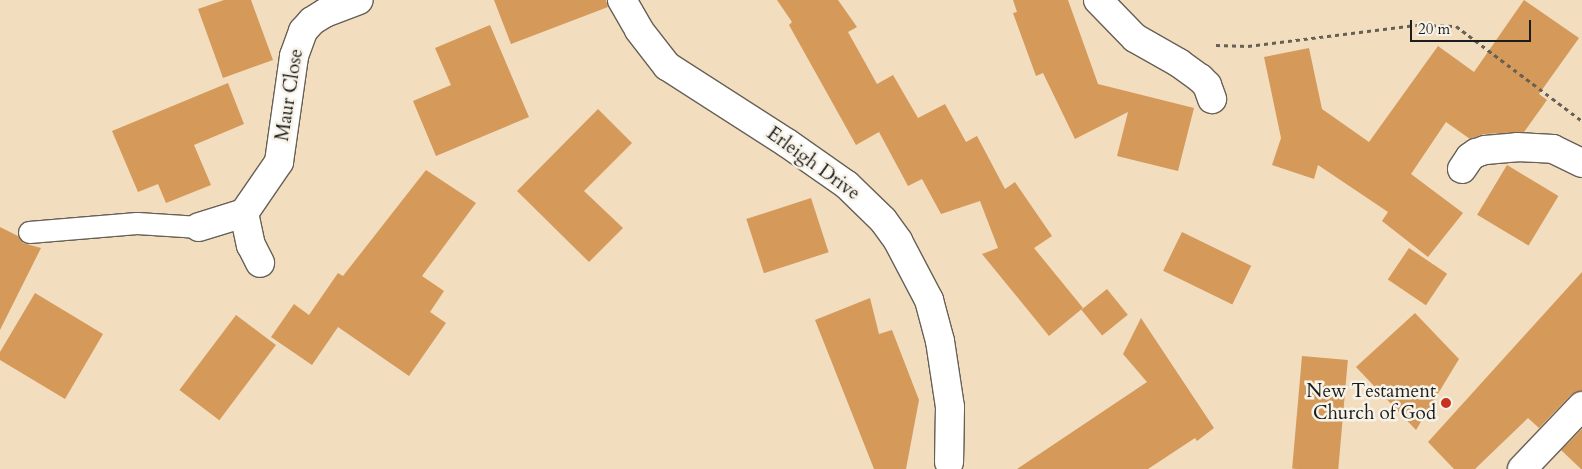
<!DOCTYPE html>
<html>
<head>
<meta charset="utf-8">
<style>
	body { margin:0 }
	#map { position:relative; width:1582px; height:469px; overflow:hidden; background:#f2ddbf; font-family:Cardo,serif }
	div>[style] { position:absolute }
	.building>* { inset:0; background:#d5995a; transform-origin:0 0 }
	.path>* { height:3px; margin-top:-1.5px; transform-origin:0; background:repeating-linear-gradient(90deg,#676055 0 4px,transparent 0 8px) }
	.roads { filter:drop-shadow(1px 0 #676055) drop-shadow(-1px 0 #676055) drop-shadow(0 1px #676055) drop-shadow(0 -1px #676055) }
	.lane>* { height:21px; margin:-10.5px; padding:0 10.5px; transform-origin:10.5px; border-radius:10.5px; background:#fff }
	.street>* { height:28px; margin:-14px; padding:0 14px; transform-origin:14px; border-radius:14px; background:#fff }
	.dots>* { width:14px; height:14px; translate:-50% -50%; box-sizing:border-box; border:2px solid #f7f3e8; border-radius:50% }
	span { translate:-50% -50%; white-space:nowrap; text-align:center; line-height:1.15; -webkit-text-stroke:5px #f7f3e8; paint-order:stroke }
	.street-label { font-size:19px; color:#1c1c1c }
	.poi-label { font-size:19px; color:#1c1c1c }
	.right { translate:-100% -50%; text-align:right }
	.scale { position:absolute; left:1410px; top:20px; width:121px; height:22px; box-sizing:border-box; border:2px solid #1c1c1c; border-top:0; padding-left:6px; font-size:15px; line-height:18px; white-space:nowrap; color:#1c1c1c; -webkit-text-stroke:4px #f7f3e8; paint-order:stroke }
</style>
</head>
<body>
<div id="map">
	<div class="building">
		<i style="clip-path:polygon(224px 0,251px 0,273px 60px,223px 78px,198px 9px)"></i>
		<i style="clip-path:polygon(494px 0,606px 0,608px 7px,511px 44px)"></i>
		<i style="clip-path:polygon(777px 0,838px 0,857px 27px,848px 32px,877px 84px,893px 75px,918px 118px,945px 104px,966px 142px,977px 136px,1005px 189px,1015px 182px,1052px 236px,1034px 248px,1083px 308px,1049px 336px,982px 254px,998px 248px,980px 201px,941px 214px,922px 179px,908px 186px,879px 132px,856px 145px,789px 25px,792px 22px)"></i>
		<i style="clip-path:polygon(1013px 0,1068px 0,1098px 84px,1194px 108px,1178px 171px,1117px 156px,1128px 112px,1075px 139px,1043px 73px,1036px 76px,1013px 13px,1017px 12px)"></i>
		<i style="clip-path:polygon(1524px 0,1579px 38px,1539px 94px,1547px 100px,1524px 132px,1484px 134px,1470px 139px,1446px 122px,1411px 174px,1463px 213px,1428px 257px,1382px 221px,1388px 212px,1318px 165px,1314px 179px,1272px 165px,1281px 138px,1264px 57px,1309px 48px,1322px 109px,1369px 142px,1438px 46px,1474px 72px)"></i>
		<i style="clip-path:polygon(490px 25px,529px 117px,436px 156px,413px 101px,451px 85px,435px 48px)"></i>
		<i style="clip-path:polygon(228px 83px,244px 124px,194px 145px,211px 185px,166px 203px,158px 184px,138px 192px,112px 131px)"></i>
		<i style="clip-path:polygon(598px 109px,632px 143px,584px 191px,623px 228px,589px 262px,517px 191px)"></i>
		<i style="left:1507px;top:165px;width:60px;height:58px;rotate:31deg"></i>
		<i style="clip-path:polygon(426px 170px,476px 203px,422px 276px,444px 291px,430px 312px,446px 323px,409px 376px,338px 327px,312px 365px,271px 337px,294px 304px,309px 315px,338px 273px,343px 276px)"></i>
		<i style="left:811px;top:198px;width:57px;height:68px;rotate:72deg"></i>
		<i style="clip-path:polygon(0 227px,18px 236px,23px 243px,41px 248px,0 330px)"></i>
		<i style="left:1182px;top:232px;width:77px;height:43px;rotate:26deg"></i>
		<i style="left:1409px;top:248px;width:46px;height:38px;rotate:34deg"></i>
		<i style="clip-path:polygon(1582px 272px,1582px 391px,1571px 395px,1539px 428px,1528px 418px,1475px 469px,1454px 469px,1428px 442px)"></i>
		<i style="left:1107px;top:289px;width:33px;height:33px;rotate:51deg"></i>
		<i style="clip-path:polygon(35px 293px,103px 334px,65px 399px,0 360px,0 352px)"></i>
		<i style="clip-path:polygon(870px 298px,879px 334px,892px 330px,919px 400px,906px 469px,874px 469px,815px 320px)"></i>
		<i style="clip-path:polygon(1415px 313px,1459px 359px,1416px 430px,1356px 367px)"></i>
		<i style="left:236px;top:315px;width:50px;height:94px;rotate:37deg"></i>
		<i style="clip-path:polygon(1141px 318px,1214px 428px,1197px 441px,1195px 438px,1148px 469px,1017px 469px,1147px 382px,1123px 354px)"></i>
		<i style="left:1302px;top:356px;width:46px;height:113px;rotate:5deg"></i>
		<i style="clip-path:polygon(1582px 429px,1582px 469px,1581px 469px,1561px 450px)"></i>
	</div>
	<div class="path">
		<i style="left:1216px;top:45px;width:32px;rotate:2deg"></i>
		<i style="left:1248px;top:46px;width:169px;rotate:-7.1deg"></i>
		<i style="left:1416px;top:25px;width:40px;rotate:1.4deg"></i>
		<i style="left:1456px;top:26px;width:158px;rotate:37deg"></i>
	</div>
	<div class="roads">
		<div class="lane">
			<i style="left:29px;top:232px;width:108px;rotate:-4.8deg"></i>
			<i style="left:137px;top:223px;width:62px;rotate:3.7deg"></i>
		</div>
		<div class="street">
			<i style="left:622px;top:0;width:34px;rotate:60deg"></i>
			<i style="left:639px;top:30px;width:46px;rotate:52.1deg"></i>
			<i style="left:667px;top:66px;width:143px;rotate:32.7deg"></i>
			<i style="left:787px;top:143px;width:73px;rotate:35deg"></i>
			<i style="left:847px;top:185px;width:50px;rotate:44.2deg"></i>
			<i style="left:883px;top:220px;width:26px;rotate:54deg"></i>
			<i style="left:898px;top:241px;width:67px;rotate:62.3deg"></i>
			<i style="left:929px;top:300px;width:42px;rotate:75deg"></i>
			<i style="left:940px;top:341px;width:67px;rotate:81.4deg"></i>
			<i style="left:950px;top:407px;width:55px;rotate:91deg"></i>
			<i style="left:1098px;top:0;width:53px;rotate:45.8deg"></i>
			<i style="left:1135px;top:38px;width:51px;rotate:29.6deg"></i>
			<i style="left:1179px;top:63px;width:26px;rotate:36deg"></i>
			<i style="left:1200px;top:78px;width:10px;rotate:45deg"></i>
			<i style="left:1207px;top:85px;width:15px;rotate:70deg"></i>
			<i style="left:1462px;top:169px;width:14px;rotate:-56deg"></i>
			<i style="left:1470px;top:157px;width:7px;rotate:-34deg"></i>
			<i style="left:1476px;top:153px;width:9px;rotate:-18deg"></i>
			<i style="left:1485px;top:150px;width:32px;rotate:-5deg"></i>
			<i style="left:1517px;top:147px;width:36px;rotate:3deg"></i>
			<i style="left:1553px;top:149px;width:32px;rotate:26deg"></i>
			<i style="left:244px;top:213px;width:62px;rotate:-55.5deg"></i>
			<i style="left:279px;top:162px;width:107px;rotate:-81.9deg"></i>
			<i style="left:294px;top:56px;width:27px;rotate:-70deg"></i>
			<i style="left:303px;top:31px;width:13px;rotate:-48deg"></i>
			<i style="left:312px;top:21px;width:15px;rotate:-32deg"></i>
			<i style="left:325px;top:13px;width:36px;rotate:-21deg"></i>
			<i style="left:244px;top:213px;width:33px;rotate:78deg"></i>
			<i style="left:251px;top:245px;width:20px;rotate:63deg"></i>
			<i style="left:199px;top:227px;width:47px;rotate:-17.3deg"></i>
			<i style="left:1522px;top:469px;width:87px;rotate:-46.4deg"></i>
		</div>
	</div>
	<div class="dots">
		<i style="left:1446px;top:403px;background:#c8321e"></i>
	</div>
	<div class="street-label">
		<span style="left:290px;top:95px;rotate:-81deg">Maur Close</span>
		<span style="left:813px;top:164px;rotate:36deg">Erleigh Drive</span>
	</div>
	<div class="poi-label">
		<span class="right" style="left:1436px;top:403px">New Testament<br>Church of God</span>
	</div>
	<div class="scale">20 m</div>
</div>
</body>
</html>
